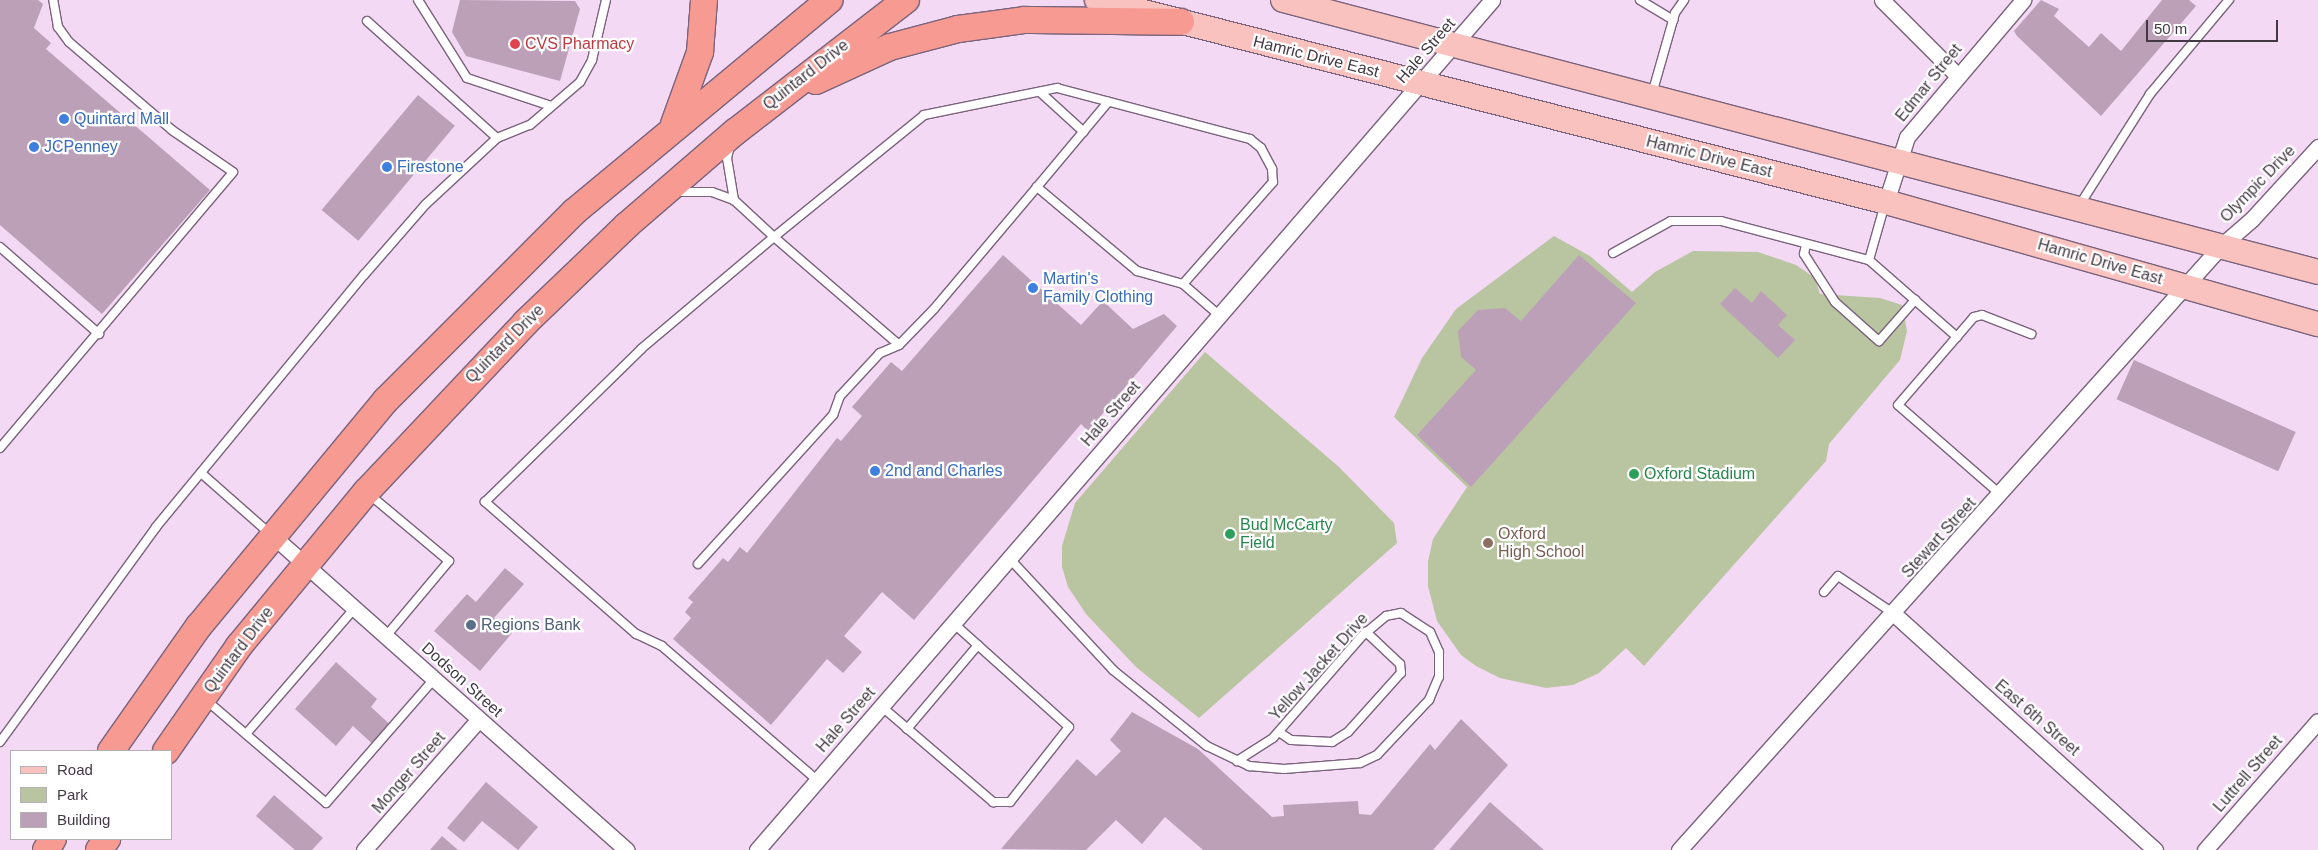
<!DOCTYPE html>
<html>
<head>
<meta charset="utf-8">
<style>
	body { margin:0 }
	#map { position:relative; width:2318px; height:850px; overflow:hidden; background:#f4d9f5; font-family:Helvetica,sans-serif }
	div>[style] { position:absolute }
	.green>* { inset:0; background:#b9c5a0 }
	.building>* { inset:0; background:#bba0b8; transform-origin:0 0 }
	.roads { filter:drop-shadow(1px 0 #7a637c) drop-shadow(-1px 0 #7a637c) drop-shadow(0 1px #7a637c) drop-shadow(0 -1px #7a637c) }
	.lane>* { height:8px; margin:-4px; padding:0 4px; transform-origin:4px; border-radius:4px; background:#fff }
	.street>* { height:15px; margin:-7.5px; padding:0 7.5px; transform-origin:7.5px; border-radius:7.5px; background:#fff }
	.primary>* { height:24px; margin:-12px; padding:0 12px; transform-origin:12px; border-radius:12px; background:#fac2be }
	.highway>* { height:26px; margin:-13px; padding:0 13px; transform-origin:13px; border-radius:13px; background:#f69a92 }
	.dots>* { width:14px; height:14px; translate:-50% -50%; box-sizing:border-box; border:2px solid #fff; border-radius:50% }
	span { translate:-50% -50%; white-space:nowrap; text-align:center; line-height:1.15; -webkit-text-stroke:4.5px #fff; paint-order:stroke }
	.health-label { font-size:16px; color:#be3a42 }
	.left { translate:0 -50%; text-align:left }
	.street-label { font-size:16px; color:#433944 }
	.shop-label { font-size:16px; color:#366cbe }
	.leisure-label { font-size:16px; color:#27864d }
	.education-label { font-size:16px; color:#785e54 }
	.service-label { font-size:16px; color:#4e5e75 }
	.legend { position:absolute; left:10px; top:750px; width:162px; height:90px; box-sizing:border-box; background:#fff; border:1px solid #b4b0b4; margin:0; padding:6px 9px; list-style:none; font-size:15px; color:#433944 }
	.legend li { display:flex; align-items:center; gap:10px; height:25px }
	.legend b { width:25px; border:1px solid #b4b0b4 }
	.scale { position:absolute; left:2146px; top:20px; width:132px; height:22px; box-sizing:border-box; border:2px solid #433944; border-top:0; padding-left:6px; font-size:15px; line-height:18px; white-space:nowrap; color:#433944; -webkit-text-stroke:4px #fff; paint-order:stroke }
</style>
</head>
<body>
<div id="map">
	<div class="green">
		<i style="clip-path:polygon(1554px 236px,1590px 256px,1632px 292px,1655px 272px,1693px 251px,1758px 252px,1796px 265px,1815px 278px,1820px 294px,1880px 298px,1902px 305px,1907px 331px,1900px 360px,1829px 444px,1826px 461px,1644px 666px,1626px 648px,1599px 673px,1573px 685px,1546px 688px,1500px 678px,1476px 666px,1461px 655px,1437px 621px,1428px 586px,1428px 561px,1433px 539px,1467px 487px,1394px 417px,1422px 358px,1456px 309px)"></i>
		<i style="clip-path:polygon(1205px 352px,1339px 467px,1394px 523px,1397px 543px,1199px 718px,1136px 667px,1086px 614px,1068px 587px,1062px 567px,1062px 546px,1075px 503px)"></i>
	</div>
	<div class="building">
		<i style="clip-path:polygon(0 0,38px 0,43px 4px,34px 28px,51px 43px,46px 49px,210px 190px,102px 314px,0 225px)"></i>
		<i style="clip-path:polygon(460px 0,575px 1px,580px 9px,560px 81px,466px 56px,452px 32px)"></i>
		<i style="clip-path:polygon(2041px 0,2059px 9px,2054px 16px,2089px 47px,2101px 33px,2121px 51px,2162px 0,2189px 0,2196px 6px,2101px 116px,2017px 36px,2014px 31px)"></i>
		<i style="left:418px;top:95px;width:48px;height:150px;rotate:40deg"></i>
		<i style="clip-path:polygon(1003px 255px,1081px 325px,1103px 301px,1133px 329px,1164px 314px,1177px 326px,1088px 431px,1081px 424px,914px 620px,882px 592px,844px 636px,862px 652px,843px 673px,827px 659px,771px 725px,673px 639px,691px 618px,685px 612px,693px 602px,688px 598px,723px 558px,728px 562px,740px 547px,747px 553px,837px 438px,841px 441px,862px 416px,852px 407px,891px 362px,902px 371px)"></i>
		<i style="clip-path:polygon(1579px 255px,1636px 303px,1471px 487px,1417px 435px,1476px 370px,1461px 357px,1458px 331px,1478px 310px,1505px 308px,1521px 321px)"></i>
		<i style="clip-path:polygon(1735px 288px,1752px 303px,1761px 291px,1787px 315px,1778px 325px,1795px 340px,1778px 358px,1720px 304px)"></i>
		<i style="left:2134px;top:360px;width:177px;height:43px;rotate:24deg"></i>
		<i style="clip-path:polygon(505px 568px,524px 584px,494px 618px,512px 633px,480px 671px,434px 631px,467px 594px,476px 602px)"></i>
		<i style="clip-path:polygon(336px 662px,377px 699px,371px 707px,396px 730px,379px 750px,353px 726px,336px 746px,295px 709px)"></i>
		<i style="clip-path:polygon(1132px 712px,1198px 749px,1272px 817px,1284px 816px,1283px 805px,1358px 801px,1359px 814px,1371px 815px,1430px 744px,1435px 750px,1461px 719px,1508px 765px,1433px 850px,1203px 850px,1165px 817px,1142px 844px,1116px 820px,1086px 850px,1001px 849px,1077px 759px,1096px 776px,1121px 751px,1110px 740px)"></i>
		<i style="clip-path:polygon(486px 782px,538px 827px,518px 850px,482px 821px,464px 842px,447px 828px)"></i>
		<i style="clip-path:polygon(274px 795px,323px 838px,312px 850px,295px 850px,256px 816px)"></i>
		<i style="clip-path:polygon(1490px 802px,1544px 850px,1449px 850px)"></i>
		<i style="clip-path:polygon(442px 836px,458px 850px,430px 850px)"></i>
	</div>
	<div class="roads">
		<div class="lane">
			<i style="left:418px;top:0;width:92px;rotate:57.9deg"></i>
			<i style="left:467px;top:78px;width:89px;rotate:18.4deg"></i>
			<i style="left:1640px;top:0;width:39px;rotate:31deg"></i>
			<i style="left:367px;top:21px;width:175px;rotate:42deg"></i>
			<i style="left:1040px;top:92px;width:59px;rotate:42.3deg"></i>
			<i style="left:1652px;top:94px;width:84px;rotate:-74.1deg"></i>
			<i style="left:1675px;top:13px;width:16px;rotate:-55deg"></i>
			<i style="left:730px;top:146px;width:12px;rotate:104deg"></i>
			<i style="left:727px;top:158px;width:43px;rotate:80.5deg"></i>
			<i style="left:1037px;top:187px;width:111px;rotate:-50.1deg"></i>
			<i style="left:679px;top:192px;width:33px"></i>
			<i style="left:712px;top:192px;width:23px;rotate:20deg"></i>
			<i style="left:734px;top:200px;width:54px;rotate:42.8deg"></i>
			<i style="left:774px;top:237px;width:193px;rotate:-39.1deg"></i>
			<i style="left:924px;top:115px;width:136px;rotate:-11.5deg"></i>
			<i style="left:1057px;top:88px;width:200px;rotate:14.8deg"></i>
			<i style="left:1250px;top:139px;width:14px;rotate:39deg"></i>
			<i style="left:1261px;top:148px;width:24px;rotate:62deg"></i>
			<i style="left:1272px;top:169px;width:13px;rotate:86deg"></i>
			<i style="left:1273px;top:182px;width:136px;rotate:131.4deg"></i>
			<i style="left:1183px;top:284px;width:48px;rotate:-164.2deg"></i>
			<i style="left:1137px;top:271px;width:131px;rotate:-140deg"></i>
			<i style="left:1037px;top:187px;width:160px;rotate:130.2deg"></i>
			<i style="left:934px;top:309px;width:50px;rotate:134.2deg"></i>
			<i style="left:899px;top:345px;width:21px;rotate:157deg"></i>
			<i style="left:880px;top:353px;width:59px;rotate:132.9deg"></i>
			<i style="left:840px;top:396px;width:20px;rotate:110deg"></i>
			<i style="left:833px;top:415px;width:201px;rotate:132.2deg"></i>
			<i style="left:2079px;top:206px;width:133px;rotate:-57.6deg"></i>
			<i style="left:2150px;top:94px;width:123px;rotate:-50deg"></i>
			<i style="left:1806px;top:244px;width:10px;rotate:101deg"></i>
			<i style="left:1804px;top:254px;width:57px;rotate:57.1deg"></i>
			<i style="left:1835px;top:302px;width:59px;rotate:41.6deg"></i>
			<i style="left:1879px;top:341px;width:55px;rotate:-48.7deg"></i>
			<i style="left:0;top:247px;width:132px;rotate:41.3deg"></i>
			<i style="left:1613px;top:253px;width:66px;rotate:-28.9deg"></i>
			<i style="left:1671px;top:221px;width:50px"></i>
			<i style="left:1721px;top:221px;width:153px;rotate:14.8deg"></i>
			<i style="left:1869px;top:260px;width:117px;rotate:41.2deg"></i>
			<i style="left:1869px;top:260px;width:58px;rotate:-74.1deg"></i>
			<i style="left:1183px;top:284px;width:49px;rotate:40.9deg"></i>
			<i style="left:0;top:448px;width:361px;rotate:-49.8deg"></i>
			<i style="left:233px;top:172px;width:74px;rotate:-145.5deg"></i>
			<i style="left:172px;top:130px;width:135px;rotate:-139.5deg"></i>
			<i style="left:69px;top:42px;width:19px;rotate:-126deg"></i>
			<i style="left:58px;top:27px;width:27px;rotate:-100deg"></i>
			<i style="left:201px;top:473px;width:91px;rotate:41.4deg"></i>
			<i style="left:2000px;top:494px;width:135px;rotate:-138.9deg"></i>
			<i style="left:1898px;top:405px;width:116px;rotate:-49.2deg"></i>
			<i style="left:1974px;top:317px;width:8px;rotate:-14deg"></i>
			<i style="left:1982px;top:315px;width:53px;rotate:21.2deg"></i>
			<i style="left:370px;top:495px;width:103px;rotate:39.9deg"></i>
			<i style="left:449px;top:561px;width:98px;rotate:130deg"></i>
			<i style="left:1009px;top:558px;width:153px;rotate:47.1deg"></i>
			<i style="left:1113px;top:670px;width:121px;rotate:39deg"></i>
			<i style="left:1207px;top:746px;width:47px;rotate:25.5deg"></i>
			<i style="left:1249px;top:766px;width:35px;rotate:5deg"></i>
			<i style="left:1284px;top:769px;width:76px;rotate:-4.5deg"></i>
			<i style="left:1360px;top:763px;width:19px;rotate:-25deg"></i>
			<i style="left:1377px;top:755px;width:76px;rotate:-46.6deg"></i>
			<i style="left:1429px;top:700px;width:25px;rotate:-67deg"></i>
			<i style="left:1439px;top:677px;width:25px;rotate:-90deg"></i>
			<i style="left:1439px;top:652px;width:22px;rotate:-114deg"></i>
			<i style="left:1430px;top:632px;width:35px;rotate:-147deg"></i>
			<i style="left:1401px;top:613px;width:15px;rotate:169deg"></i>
			<i style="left:1386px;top:616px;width:31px;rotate:140deg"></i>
			<i style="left:1362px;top:636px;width:135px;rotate:131.1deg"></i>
			<i style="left:1273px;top:738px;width:43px;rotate:147.4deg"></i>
			<i style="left:1824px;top:592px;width:21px;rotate:-49deg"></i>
			<i style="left:1838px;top:576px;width:66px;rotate:33.9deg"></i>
			<i style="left:206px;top:700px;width:158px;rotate:40.6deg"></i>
			<i style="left:326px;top:803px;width:164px;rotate:-48.9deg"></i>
			<i style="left:881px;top:706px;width:148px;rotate:40.6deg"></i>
			<i style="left:993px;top:802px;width:17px"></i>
			<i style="left:1010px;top:802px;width:95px;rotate:-51.8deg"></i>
			<i style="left:1069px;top:727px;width:156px;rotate:-138.1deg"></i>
			<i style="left:907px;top:729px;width:110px;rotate:-49.8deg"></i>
			<i style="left:1279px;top:732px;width:14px;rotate:34deg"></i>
			<i style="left:1291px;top:740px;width:41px;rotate:2.8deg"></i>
			<i style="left:1332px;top:742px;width:19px;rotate:-32deg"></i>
			<i style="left:1348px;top:732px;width:79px;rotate:-48.1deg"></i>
			<i style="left:1401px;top:673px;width:9px;rotate:-96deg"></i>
			<i style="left:1400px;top:664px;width:47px;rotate:-136.7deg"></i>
			<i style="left:246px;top:734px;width:165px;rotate:-49.2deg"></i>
			<i style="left:0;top:742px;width:266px;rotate:-54deg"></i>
			<i style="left:156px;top:527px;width:327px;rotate:-50.5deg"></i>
			<i style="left:364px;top:275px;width:94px;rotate:-48.9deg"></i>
			<i style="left:426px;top:204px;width:97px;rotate:-42.9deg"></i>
			<i style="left:497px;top:138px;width:35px;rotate:-22deg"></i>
			<i style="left:530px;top:125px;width:66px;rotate:-40.7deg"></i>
			<i style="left:580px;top:82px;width:25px;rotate:-61deg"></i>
			<i style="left:592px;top:60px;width:62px;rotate:-76.9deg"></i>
			<i style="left:817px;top:780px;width:205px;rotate:-139.2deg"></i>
			<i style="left:662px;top:646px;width:29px;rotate:-155deg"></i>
			<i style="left:636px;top:634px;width:201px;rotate:-138.8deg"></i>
			<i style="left:485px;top:502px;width:219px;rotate:-44.4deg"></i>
			<i style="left:641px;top:349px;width:174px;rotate:-40.1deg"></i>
			<i style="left:774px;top:237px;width:165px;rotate:40.8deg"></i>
		</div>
		<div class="street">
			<i style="left:1882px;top:0;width:106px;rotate:45deg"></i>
			<i style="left:1886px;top:202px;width:68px;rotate:-72.1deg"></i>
			<i style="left:1907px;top:137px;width:180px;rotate:-49.7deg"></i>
			<i style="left:273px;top:536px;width:473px;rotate:41.6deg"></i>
			<i style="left:1894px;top:614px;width:352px;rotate:42.1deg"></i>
			<i style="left:364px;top:850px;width:174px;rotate:-48.7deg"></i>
			<i style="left:757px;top:850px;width:1124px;rotate:-49.15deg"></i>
			<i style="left:1679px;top:850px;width:812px;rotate:-48.1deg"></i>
			<i style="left:2221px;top:246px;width:41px;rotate:-41.1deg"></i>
			<i style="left:2252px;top:219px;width:98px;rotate:-47.5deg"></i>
			<i style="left:2205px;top:850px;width:171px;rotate:-48.8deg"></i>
		</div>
		<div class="primary">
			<i style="left:1097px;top:0;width:814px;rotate:14.36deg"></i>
			<i style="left:1886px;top:202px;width:449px;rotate:15.8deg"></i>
			<i style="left:1283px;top:0;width:1070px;rotate:14.72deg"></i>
		</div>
		<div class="highway">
			<i style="left:816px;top:81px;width:81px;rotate:-24.7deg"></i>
			<i style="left:890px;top:47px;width:70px;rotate:-14.8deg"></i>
			<i style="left:958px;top:29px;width:68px;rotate:-7.7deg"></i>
			<i style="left:1025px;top:20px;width:156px;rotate:0.7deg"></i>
			<i style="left:674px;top:124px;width:77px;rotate:-70.1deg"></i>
			<i style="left:700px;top:52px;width:52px;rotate:-85.6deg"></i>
			<i style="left:111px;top:751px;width:153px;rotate:-54.9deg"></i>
			<i style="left:199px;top:626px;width:293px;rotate:-50.4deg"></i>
			<i style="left:386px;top:400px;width:266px;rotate:-45deg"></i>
			<i style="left:574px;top:212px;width:332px;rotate:-39.7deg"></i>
			<i style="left:166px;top:751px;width:128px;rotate:-55.2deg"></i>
			<i style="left:239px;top:646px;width:200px;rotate:-50.5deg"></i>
			<i style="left:366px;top:492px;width:233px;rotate:-46.7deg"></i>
			<i style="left:526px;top:322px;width:139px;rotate:-43.8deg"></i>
			<i style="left:626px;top:226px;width:144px;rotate:-40.8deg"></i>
			<i style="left:735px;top:132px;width:216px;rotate:-37.7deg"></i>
			<i style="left:46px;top:850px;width:13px;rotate:-58deg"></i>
			<i style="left:99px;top:850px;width:14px;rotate:-54deg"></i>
		</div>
	</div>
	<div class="dots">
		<i style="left:515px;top:44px;background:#e0444e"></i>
		<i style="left:64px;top:119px;background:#3f7fe0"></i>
		<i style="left:34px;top:147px;background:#3f7fe0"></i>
		<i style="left:387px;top:167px;background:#3f7fe0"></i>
		<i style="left:1033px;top:288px;background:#3f7fe0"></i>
		<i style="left:875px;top:471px;background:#3f7fe0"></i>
		<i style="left:1634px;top:474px;background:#2e9e5b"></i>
		<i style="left:1230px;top:534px;background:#2e9e5b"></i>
		<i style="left:1488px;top:543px;background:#8d6e63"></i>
		<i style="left:471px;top:625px;background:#5c6f8a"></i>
	</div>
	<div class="health-label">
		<span class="left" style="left:525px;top:44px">CVS Pharmacy</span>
	</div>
	<div class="street-label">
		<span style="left:1426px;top:51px;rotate:-49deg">Hale Street</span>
		<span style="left:1316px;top:57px;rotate:14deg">Hamric Drive East</span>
		<span style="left:806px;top:75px;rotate:-38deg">Quintard Drive</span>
		<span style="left:1929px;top:83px;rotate:-51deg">Edmar Street</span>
		<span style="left:1709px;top:157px;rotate:14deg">Hamric Drive East</span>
		<span style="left:2258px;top:184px;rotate:-46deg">Olympic Drive</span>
		<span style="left:2100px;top:262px;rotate:16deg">Hamric Drive East</span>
		<span style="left:505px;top:344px;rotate:-45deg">Quintard Drive</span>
		<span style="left:1111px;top:414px;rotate:-49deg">Hale Street</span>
		<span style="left:1939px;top:538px;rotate:-48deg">Stewart Street</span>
		<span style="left:239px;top:650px;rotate:-53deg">Quintard Drive</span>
		<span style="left:1319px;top:667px;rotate:-48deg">Yellow Jacket Drive</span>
		<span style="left:462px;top:680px;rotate:42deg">Dodson Street</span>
		<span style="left:2037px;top:718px;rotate:41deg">East 6th Street</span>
		<span style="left:846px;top:720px;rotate:-49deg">Hale Street</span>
		<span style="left:409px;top:773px;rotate:-49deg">Monger Street</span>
		<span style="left:2248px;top:774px;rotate:-49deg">Luttrell Street</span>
	</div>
	<div class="shop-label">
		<span class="left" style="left:74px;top:119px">Quintard Mall</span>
		<span class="left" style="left:44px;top:147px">JCPenney</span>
		<span class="left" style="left:397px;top:167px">Firestone</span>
		<span class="left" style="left:1043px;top:288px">Martin's<br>Family Clothing</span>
		<span class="left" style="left:885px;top:471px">2nd and Charles</span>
	</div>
	<div class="leisure-label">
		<span class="left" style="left:1644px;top:474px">Oxford Stadium</span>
		<span class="left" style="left:1240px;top:534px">Bud McCarty<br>Field</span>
	</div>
	<div class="education-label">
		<span class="left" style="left:1498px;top:543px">Oxford<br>High School</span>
	</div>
	<div class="service-label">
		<span class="left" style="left:481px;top:625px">Regions Bank</span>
	</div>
	<ul class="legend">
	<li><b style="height:6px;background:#fac2be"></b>Road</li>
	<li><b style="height:14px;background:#b9c5a0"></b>Park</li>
	<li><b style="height:14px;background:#bba0b8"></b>Building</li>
	</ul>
	<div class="scale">50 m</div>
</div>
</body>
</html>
